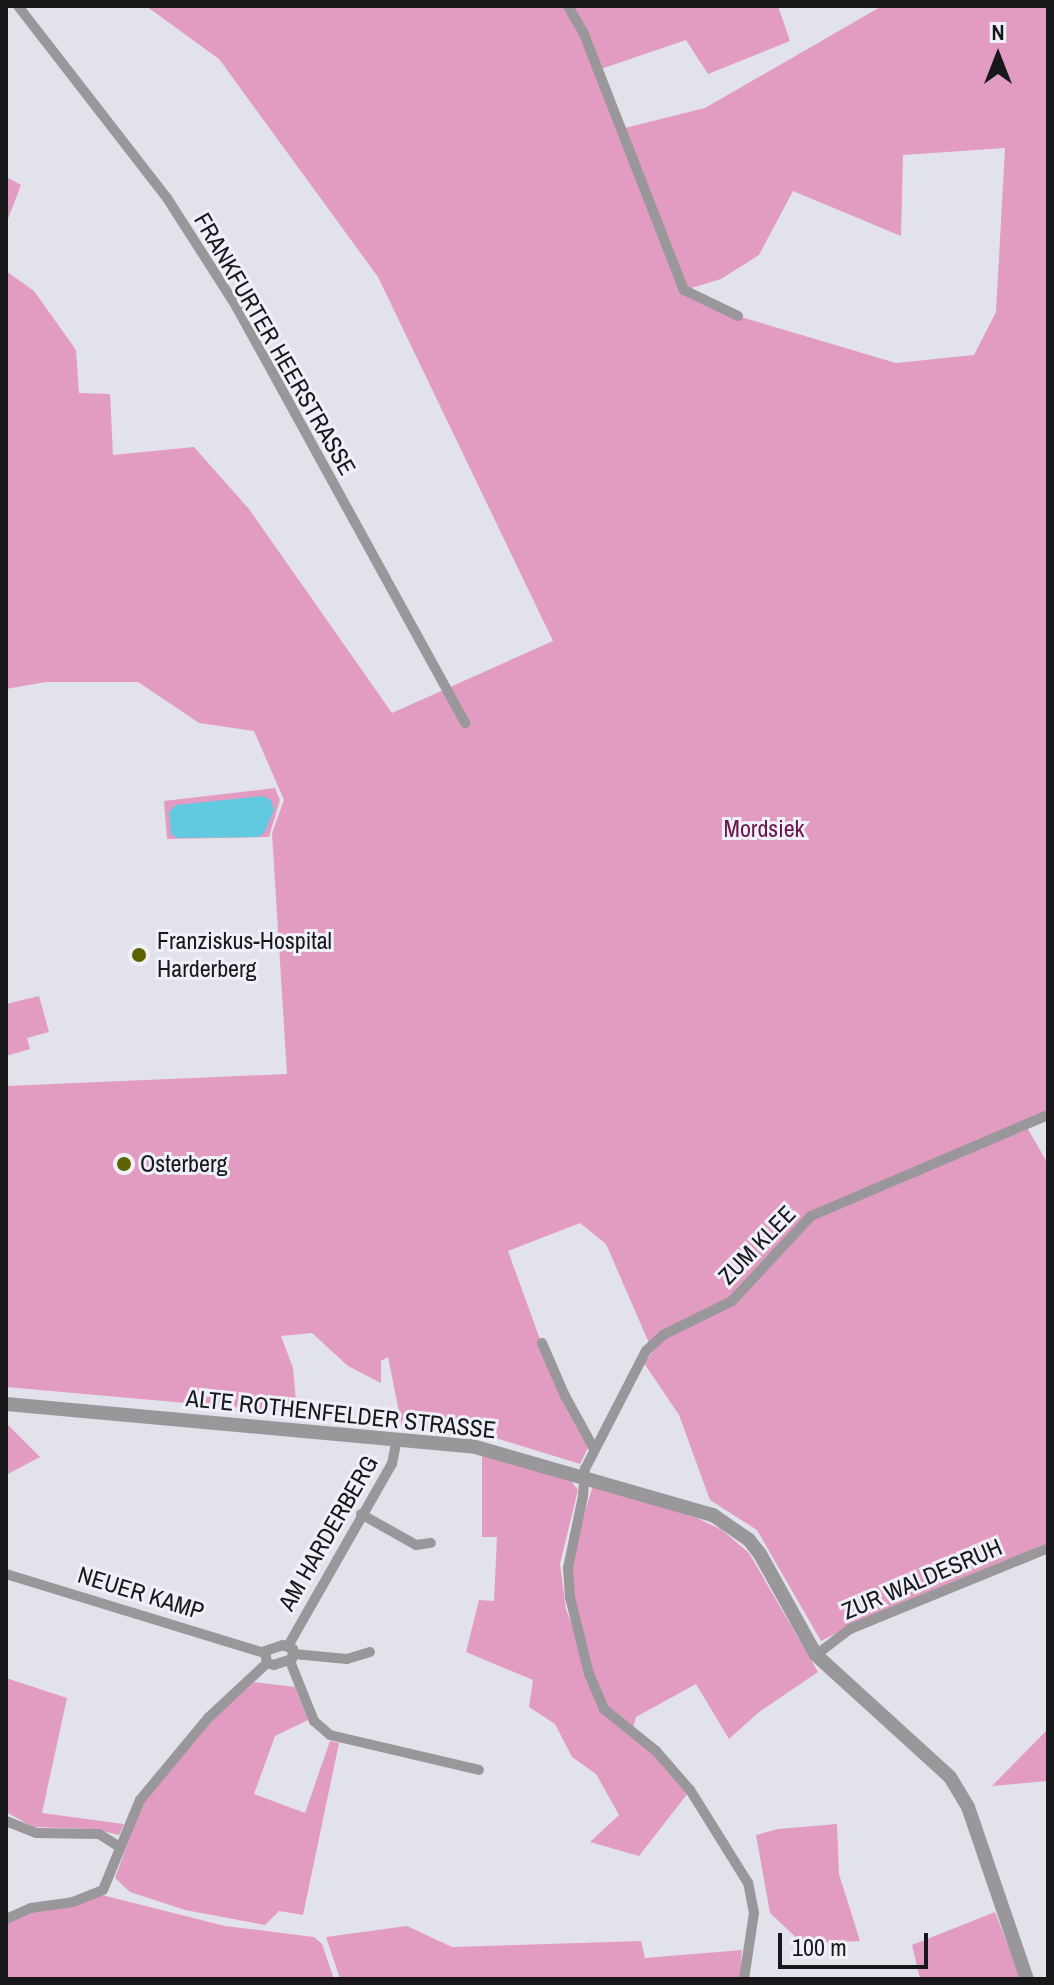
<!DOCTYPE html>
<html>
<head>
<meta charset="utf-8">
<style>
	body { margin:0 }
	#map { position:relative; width:1054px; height:1985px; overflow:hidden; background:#e2e3ea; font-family:"Archivo Narrow",sans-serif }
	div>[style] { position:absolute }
	.green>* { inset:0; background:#e39cc1 }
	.water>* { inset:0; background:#61cae1 }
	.minor>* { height:10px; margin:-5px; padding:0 5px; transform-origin:5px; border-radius:5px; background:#99979a }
	.tertiary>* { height:14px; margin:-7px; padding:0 7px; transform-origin:7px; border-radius:7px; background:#99979a }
	.dots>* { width:22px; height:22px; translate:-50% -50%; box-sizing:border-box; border:4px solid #f0f1f8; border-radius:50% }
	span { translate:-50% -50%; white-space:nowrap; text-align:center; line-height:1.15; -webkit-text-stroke:6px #f0f1f8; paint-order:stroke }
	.street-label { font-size:24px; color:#18181b }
	.park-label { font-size:24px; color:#6b154c }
	.poi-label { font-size:24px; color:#18181b }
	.left { translate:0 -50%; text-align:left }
	.frame { position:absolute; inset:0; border:8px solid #18181b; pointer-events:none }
	.north { position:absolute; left:958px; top:16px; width:80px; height:80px; -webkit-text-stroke:6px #f0f1f8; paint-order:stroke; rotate:0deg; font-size:22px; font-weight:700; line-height:32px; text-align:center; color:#18181b }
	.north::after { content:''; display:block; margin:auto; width:28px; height:36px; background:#18181b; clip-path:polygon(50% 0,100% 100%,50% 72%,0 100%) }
	.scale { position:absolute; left:778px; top:1933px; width:150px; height:36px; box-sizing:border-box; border:4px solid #18181b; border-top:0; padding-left:10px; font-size:24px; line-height:28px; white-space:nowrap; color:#18181b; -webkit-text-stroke:6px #f0f1f8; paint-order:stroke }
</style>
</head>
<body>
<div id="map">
	<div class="green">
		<i style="clip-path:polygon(evenodd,146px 6px,778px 6px,790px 41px,708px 74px,686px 40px,598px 70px,621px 129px,705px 108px,882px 6px,1048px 6px,1048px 1115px,1025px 1124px,1048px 1164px,1048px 1543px,876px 1613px,821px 1641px,757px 1530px,710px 1500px,679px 1415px,644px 1363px,662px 1340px,649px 1343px,606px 1244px,580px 1223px,508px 1251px,563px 1403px,588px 1448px,580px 1464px,489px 1436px,402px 1427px,388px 1357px,381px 1361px,381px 1383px,348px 1366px,312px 1333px,281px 1336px,293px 1368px,297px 1413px,6px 1387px,6px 1086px,287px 1074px,272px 833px,284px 800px,254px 731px,199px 723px,138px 682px,46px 682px,6px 689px,6px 271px,34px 291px,76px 350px,79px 393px,110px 394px,113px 455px,194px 447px,249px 509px,392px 713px,553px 641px,378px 277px,219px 59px,146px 6px,1005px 148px,996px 312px,974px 355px,896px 363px,738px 316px,685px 290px,721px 279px,759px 255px,793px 191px,901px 236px,903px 155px,1005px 148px)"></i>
		<i style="clip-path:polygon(6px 177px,21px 185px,6px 224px)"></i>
		<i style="clip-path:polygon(275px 788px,280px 800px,269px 837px,167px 839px,164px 801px)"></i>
		<i style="clip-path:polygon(39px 996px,49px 1032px,27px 1038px,30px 1049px,6px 1056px,6px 1004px)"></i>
		<i style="clip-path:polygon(6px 1423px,40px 1457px,6px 1475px)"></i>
		<i style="clip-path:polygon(482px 1454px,569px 1478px,578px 1490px,560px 1564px,566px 1609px,586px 1663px,568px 1568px,593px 1485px,697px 1518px,722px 1530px,749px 1553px,818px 1672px,759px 1712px,729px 1739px,696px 1684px,636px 1717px,632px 1731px,688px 1793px,639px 1856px,590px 1842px,619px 1815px,596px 1774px,572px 1757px,555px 1724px,529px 1707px,533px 1680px,466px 1652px,479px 1600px,494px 1601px,497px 1537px,482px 1537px)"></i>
		<i style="clip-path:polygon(6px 1678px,67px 1698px,42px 1813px,124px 1824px,119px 1835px,94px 1829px,33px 1827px,6px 1812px)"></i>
		<i style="clip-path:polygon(254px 1682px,295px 1687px,308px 1720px,275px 1736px,254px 1794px,305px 1813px,330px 1741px,339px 1743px,303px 1915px,279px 1911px,265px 1925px,185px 1910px,130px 1892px,115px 1878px,143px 1801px,211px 1720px)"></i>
		<i style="clip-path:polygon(1048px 1729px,1048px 1781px,992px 1786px)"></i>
		<i style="clip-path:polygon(837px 1824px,839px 1874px,860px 1941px,803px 1944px,770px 1913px,756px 1835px,778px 1829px)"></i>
		<i style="clip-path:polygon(102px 1895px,225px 1926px,314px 1937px,322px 1944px,334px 1979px,6px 1979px,6px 1919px)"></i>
		<i style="clip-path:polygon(995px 1912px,1021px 1979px,920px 1979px,912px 1945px)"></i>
		<i style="clip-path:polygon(407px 1926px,452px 1947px,641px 1941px,645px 1958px,742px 1950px,740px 1979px,340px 1979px,326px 1937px)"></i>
	</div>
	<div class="water">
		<i style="clip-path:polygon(263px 796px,271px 800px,274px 810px,264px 833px,258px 837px,177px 838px,171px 834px,169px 812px,176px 805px)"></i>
	</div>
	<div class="minor">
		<i style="left:18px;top:6px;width:243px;rotate:52.2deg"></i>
		<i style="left:167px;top:198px;width:128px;rotate:57.4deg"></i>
		<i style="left:236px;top:306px;width:476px;rotate:61.2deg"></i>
		<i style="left:568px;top:6px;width:32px;rotate:60deg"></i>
		<i style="left:584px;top:34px;width:275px;rotate:68.7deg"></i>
		<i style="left:684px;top:290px;width:60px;rotate:25.7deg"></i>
		<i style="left:542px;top:1343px;width:58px;rotate:66.5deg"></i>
		<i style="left:565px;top:1396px;width:58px;rotate:61.2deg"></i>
		<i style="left:361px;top:1514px;width:63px;rotate:29.4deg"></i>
		<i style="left:416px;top:1545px;width:15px;rotate:-8deg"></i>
		<i style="left:6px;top:1574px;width:270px;rotate:17deg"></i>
		<i style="left:283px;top:1645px;width:11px;rotate:22deg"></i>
		<i style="left:293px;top:1649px;width:10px;rotate:96deg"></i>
		<i style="left:292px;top:1659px;width:19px;rotate:162deg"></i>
		<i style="left:274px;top:1665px;width:7px;rotate:-164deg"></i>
		<i style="left:267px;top:1663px;width:12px;rotate:-99deg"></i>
		<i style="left:265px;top:1651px;width:19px;rotate:-18deg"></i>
		<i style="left:288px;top:1646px;width:210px;rotate:-60.3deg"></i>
		<i style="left:392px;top:1464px;width:25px;rotate:-79deg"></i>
		<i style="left:294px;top:1654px;width:53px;rotate:5.4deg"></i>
		<i style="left:347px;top:1659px;width:24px;rotate:-17deg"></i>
		<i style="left:816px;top:1655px;width:43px;rotate:-37.4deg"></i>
		<i style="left:850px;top:1629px;width:214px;rotate:-22.2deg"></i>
		<i style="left:290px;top:1661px;width:65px;rotate:68.2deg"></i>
		<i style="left:314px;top:1721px;width:21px;rotate:41deg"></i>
		<i style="left:330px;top:1735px;width:153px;rotate:13.2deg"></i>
		<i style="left:6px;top:1821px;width:32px;rotate:22deg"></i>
		<i style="left:36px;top:1833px;width:63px;rotate:0.9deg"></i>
		<i style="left:99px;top:1834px;width:22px;rotate:32deg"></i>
		<i style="left:6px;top:1919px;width:27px;rotate:-24deg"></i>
		<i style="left:31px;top:1908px;width:42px;rotate:-8.1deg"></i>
		<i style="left:73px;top:1902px;width:32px;rotate:-22deg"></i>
		<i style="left:103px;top:1890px;width:97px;rotate:-67.7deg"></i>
		<i style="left:140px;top:1800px;width:107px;rotate:-50.3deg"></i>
		<i style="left:208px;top:1718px;width:81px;rotate:-43deg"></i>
		<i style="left:744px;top:1979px;width:67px;rotate:-81.4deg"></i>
		<i style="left:754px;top:1913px;width:31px;rotate:-101deg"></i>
		<i style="left:748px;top:1883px;width:110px;rotate:-121.9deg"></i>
		<i style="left:690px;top:1790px;width:52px;rotate:-131.1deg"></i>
		<i style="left:656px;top:1751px;width:67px;rotate:-141.1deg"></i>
		<i style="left:604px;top:1709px;width:38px;rotate:-113deg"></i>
		<i style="left:589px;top:1674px;width:79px;rotate:-103.9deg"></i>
		<i style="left:570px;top:1597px;width:29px;rotate:-94deg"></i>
		<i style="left:568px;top:1568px;width:74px;rotate:-78.2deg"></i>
		<i style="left:583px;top:1496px;width:27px;rotate:-86deg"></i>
		<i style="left:585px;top:1469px;width:133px;rotate:-62.7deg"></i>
		<i style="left:646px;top:1351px;width:23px;rotate:-43deg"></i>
		<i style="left:663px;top:1335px;width:77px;rotate:-26.2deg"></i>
		<i style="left:732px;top:1301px;width:116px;rotate:-47.1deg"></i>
		<i style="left:811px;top:1216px;width:258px;rotate:-23.1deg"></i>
	</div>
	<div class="tertiary">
		<i style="left:6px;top:1404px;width:468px;rotate:5.2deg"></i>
		<i style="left:472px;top:1446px;width:251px;rotate:16deg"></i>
		<i style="left:713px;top:1515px;width:44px;rotate:34.8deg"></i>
		<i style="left:749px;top:1540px;width:18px;rotate:52deg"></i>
		<i style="left:760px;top:1554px;width:115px;rotate:61deg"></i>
		<i style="left:816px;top:1655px;width:181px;rotate:42.3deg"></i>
		<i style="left:950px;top:1777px;width:35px;rotate:59deg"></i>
		<i style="left:968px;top:1807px;width:182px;rotate:71.1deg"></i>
	</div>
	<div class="dots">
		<i style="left:139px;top:955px;background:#5c6300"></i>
		<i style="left:124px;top:1164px;background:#5c6300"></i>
	</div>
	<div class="street-label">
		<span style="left:275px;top:344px;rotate:60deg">FRANKFURTER HEERSTRASSE</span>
		<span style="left:757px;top:1245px;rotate:-46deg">ZUM KLEE</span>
		<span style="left:341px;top:1414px;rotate:6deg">ALTE ROTHENFELDER STRASSE</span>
		<span style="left:328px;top:1533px;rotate:-60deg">AM HARDERBERG</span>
		<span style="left:922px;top:1579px;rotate:-23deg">ZUR WALDESRUH</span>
		<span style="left:141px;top:1593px;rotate:17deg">NEUER KAMP</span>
	</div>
	<div class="park-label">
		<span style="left:764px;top:829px">Mordsiek</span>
	</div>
	<div class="poi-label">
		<span class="left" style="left:157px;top:955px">Franziskus-Hospital<br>Harderberg</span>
		<span class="left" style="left:140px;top:1164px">Osterberg</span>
	</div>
	<div class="frame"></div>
	<div class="north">N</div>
	<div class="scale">100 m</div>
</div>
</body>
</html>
